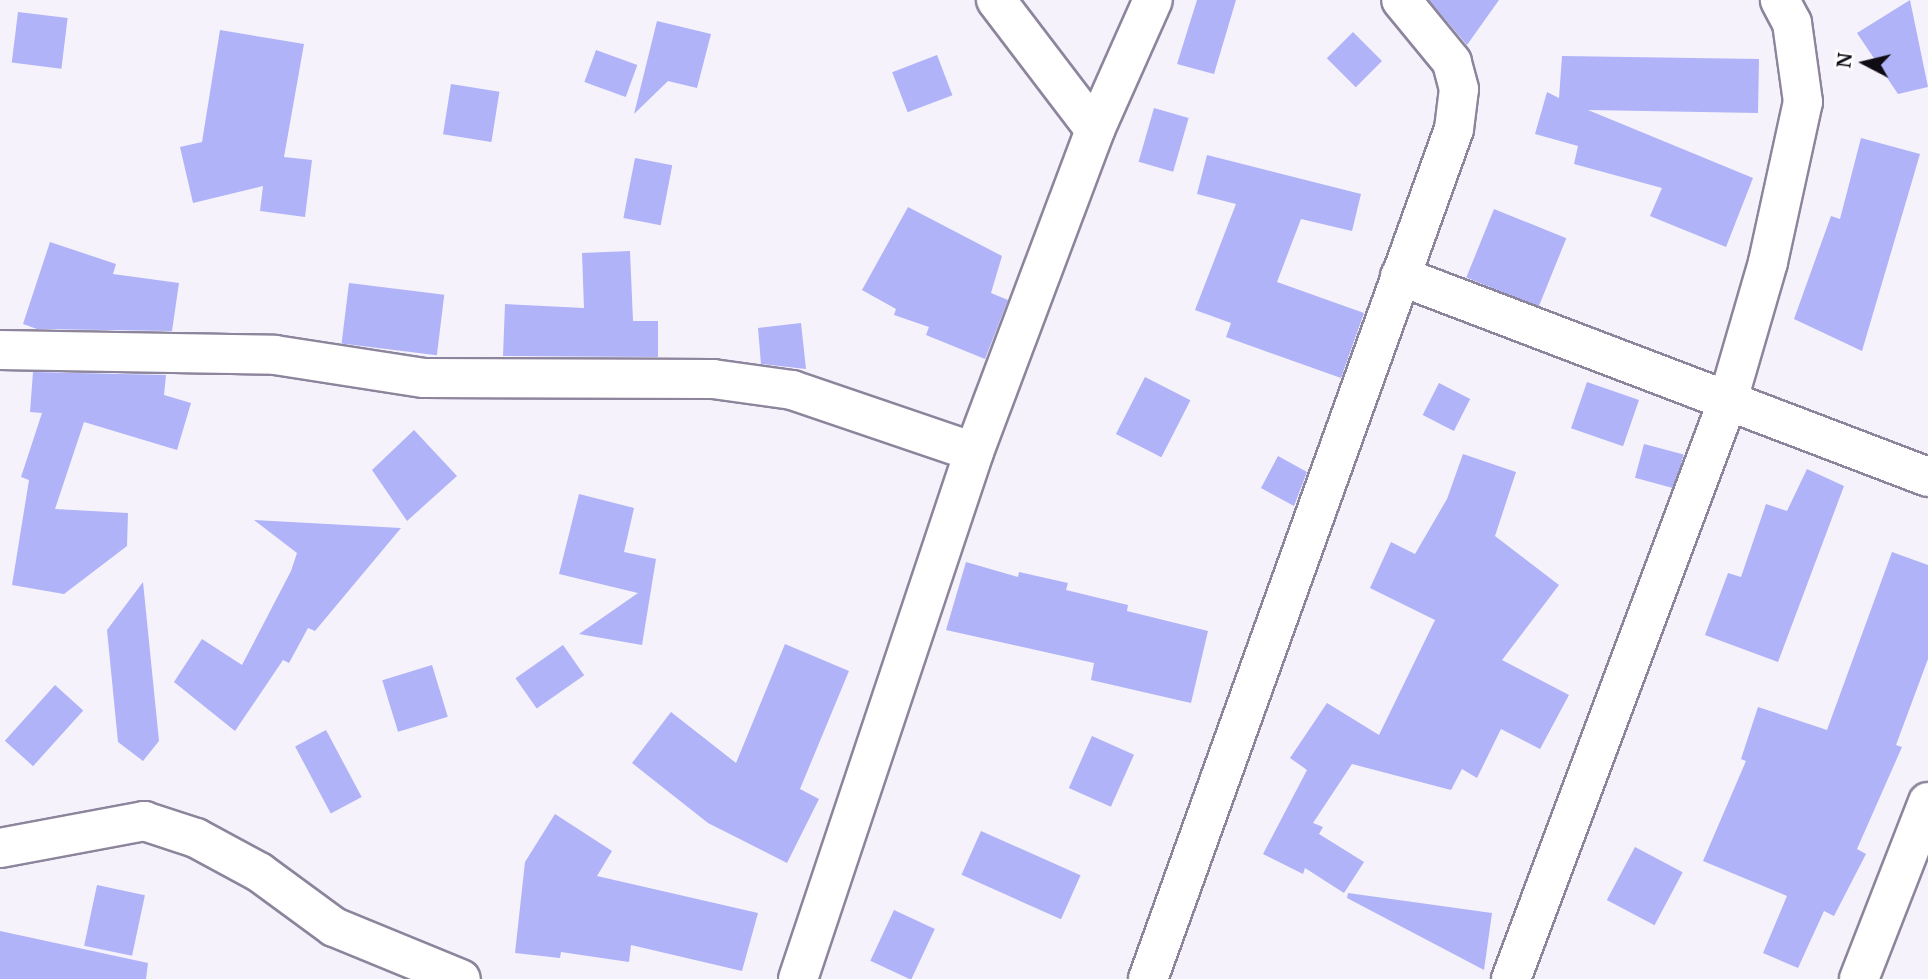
<!DOCTYPE html>
<html>
<head>
<meta charset="utf-8">
<style>
	body { margin:0 }
	#map { position:relative; width:1928px; height:979px; overflow:hidden; background:#f5f2fc; font-family:Merriweather,serif }
	div>[style] { position:absolute }
	.building>* { inset:0; background:#b0b3f7; transform-origin:0 0 }
	.roads { filter:drop-shadow(2px 0 #8c859c) drop-shadow(-2px 0 #8c859c) drop-shadow(0 2px #8c859c) drop-shadow(0 -2px #8c859c) }
	.minor>* { height:38px; margin:-19px; padding:0 19px; transform-origin:19px; border-radius:19px; background:#fff }
	span { translate:-50% -50%; white-space:nowrap; text-align:center; line-height:1.15; -webkit-text-stroke:5px #fff; paint-order:stroke }
	.north { position:absolute; left:1830px; top:28px; width:70px; height:70px; -webkit-text-stroke:5px #fff; paint-order:stroke; rotate:277deg; font-size:19px; font-weight:700; line-height:28px; text-align:center; color:#0f0c14 }
	.north::after { content:''; display:block; margin:auto; width:24px; height:32px; background:#0f0c14; clip-path:polygon(50% 0,100% 100%,50% 72%,0 100%) }
</style>
</head>
<body>
<div id="map">
	<div class="building">
		<i style="clip-path:polygon(1197px 0,1236px 0,1214px 74px,1177px 64px)"></i>
		<i style="clip-path:polygon(1429px 0,1499px 0,1467px 45px)"></i>
		<i style="clip-path:polygon(1910px 0,1928px 87px,1898px 94px,1857px 33px)"></i>
		<i style="left:18px;top:12px;width:50px;height:51px;rotate:7deg"></i>
		<i style="clip-path:polygon(657px 21px,711px 34px,697px 88px,668px 81px,634px 114px)"></i>
		<i style="clip-path:polygon(220px 30px,304px 44px,284px 157px,312px 160px,305px 217px,260px 211px,263px 186px,193px 203px,180px 147px,202px 142px)"></i>
		<i style="left:1353px;top:32px;width:41px;height:37px;rotate:45deg"></i>
		<i style="left:596px;top:50px;width:44px;height:34px;rotate:20deg"></i>
		<i style="left:937px;top:55px;width:43px;height:48px;rotate:69deg"></i>
		<i style="clip-path:polygon(1562px 56px,1759px 59px,1758px 113px,1588px 110px,1753px 178px,1726px 247px,1650px 216px,1662px 188px,1574px 164px,1578px 146px,1535px 134px,1547px 92px,1559px 98px)"></i>
		<i style="left:451px;top:84px;width:49px;height:51px;rotate:9deg"></i>
		<i style="left:1154px;top:108px;width:36px;height:56px;rotate:16deg"></i>
		<i style="clip-path:polygon(1861px 138px,1920px 154px,1862px 351px,1794px 319px,1831px 216px,1840px 219px)"></i>
		<i style="clip-path:polygon(1207px 155px,1361px 194px,1352px 231px,1301px 219px,1277px 282px,1364px 313px,1341px 378px,1226px 337px,1231px 323px,1195px 310px,1236px 204px,1197px 194px)"></i>
		<i style="left:635px;top:158px;width:38px;height:61px;rotate:11deg"></i>
		<i style="clip-path:polygon(908px 207px,1002px 256px,991px 293px,1008px 300px,985px 359px,926px 335px,929px 327px,894px 315px,896px 309px,862px 290px)"></i>
		<i style="left:1494px;top:209px;width:78px;height:74px;rotate:22deg"></i>
		<i style="clip-path:polygon(50px 242px,116px 264px,113px 274px,179px 283px,172px 331px,37px 329px,23px 324px)"></i>
		<i style="clip-path:polygon(630px 251px,633px 321px,658px 321px,658px 357px,503px 356px,505px 304px,584px 308px,582px 253px)"></i>
		<i style="left:349px;top:283px;width:96px;height:61px;rotate:7deg"></i>
		<i style="clip-path:polygon(801px 323px,806px 369px,761px 364px,758px 328px)"></i>
		<i style="clip-path:polygon(33px 372px,166px 375px,164px 395px,191px 403px,177px 450px,84px 422px,55px 509px,128px 513px,127px 546px,64px 594px,12px 585px,29px 480px,21px 477px,42px 413px,30px 412px)"></i>
		<i style="left:1145px;top:377px;width:51px;height:64px;rotate:27deg"></i>
		<i style="left:1587px;top:382px;width:55px;height:49px;rotate:19deg"></i>
		<i style="left:1439px;top:383px;width:35px;height:36px;rotate:27deg"></i>
		<i style="clip-path:polygon(414px 430px,457px 476px,407px 521px,372px 470px)"></i>
		<i style="left:1644px;top:444px;width:41px;height:35px;rotate:15deg"></i>
		<i style="clip-path:polygon(1463px 454px,1516px 472px,1495px 536px,1559px 585px,1502px 660px,1569px 695px,1540px 749px,1501px 729px,1477px 778px,1462px 769px,1451px 790px,1352px 764px,1313px 823px,1323px 827px,1319px 834px,1364px 862px,1344px 893px,1305px 868px,1303px 874px,1263px 854px,1307px 770px,1290px 758px,1327px 703px,1379px 735px,1435px 620px,1370px 588px,1391px 542px,1415px 554px,1447px 499px)"></i>
		<i style="clip-path:polygon(1278px 456px,1307px 472px,1294px 506px,1261px 488px)"></i>
		<i style="clip-path:polygon(1807px 469px,1844px 486px,1778px 662px,1705px 635px,1728px 573px,1741px 577px,1766px 504px,1787px 511px)"></i>
		<i style="clip-path:polygon(579px 494px,634px 508px,624px 552px,656px 559px,642px 645px,579px 634px,638px 593px,559px 574px)"></i>
		<i style="clip-path:polygon(254px 520px,401px 528px,315px 631px,308px 628px,289px 663px,283px 660px,235px 731px,174px 682px,202px 639px,242px 665px,291px 571px,297px 553px)"></i>
		<i style="clip-path:polygon(1892px 552px,1928px 565px,1928px 659px,1896px 745px,1902px 747px,1857px 849px,1866px 854px,1834px 916px,1824px 911px,1798px 968px,1763px 953px,1787px 896px,1703px 861px,1746px 761px,1741px 759px,1758px 707px,1827px 730px)"></i>
		<i style="clip-path:polygon(966px 562px,1018px 577px,1019px 572px,1068px 583px,1066px 590px,1128px 605px,1127px 611px,1208px 631px,1191px 703px,1091px 680px,1094px 663px,946px 630px)"></i>
		<i style="clip-path:polygon(143px 582px,159px 741px,143px 761px,118px 742px,107px 630px)"></i>
		<i style="clip-path:polygon(785px 644px,849px 671px,800px 789px,819px 799px,787px 863px,708px 823px,632px 763px,671px 712px,736px 763px)"></i>
		<i style="left:563px;top:645px;width:37px;height:58px;rotate:55deg"></i>
		<i style="left:432px;top:665px;width:54px;height:52px;rotate:73deg"></i>
		<i style="left:55px;top:685px;width:38px;height:75px;rotate:42deg"></i>
		<i style="left:326px;top:730px;width:76px;height:35px;rotate:62deg"></i>
		<i style="left:1092px;top:736px;width:46px;height:57px;rotate:24deg"></i>
		<i style="clip-path:polygon(555px 814px,612px 851px,597px 876px,758px 913px,742px 971px,631px 945px,629px 962px,561px 952px,560px 958px,515px 953px,525px 862px)"></i>
		<i style="left:981px;top:831px;width:109px;height:48px;rotate:24deg"></i>
		<i style="left:1635px;top:847px;width:54px;height:60px;rotate:28deg"></i>
		<i style="left:97px;top:885px;width:49px;height:62px;rotate:12deg"></i>
		<i style="clip-path:polygon(1348px 893px,1492px 913px,1484px 970px,1347px 898px)"></i>
		<i style="left:894px;top:910px;width:45px;height:56px;rotate:25deg"></i>
		<i style="clip-path:polygon(0 931px,148px 963px,146px 979px,0 979px)"></i>
	</div>
	<div class="roads">
		<div class="minor">
			<i style="left:996px;top:0;width:163px;rotate:52.7deg"></i>
			<i style="left:1400px;top:276px;width:565px;rotate:20.84deg"></i>
			<i style="left:0;top:350px;width:275px;rotate:1deg"></i>
			<i style="left:275px;top:355px;width:151px;rotate:8.8deg"></i>
			<i style="left:424px;top:378px;width:289px;rotate:0.2deg"></i>
			<i style="left:713px;top:379px;width:80px;rotate:7.9deg"></i>
			<i style="left:792px;top:390px;width:192px;rotate:18.8deg"></i>
			<i style="left:0;top:848px;width:147px;rotate:-10.6deg"></i>
			<i style="left:144px;top:821px;width:55px;rotate:18.1deg"></i>
			<i style="left:196px;top:838px;width:72px;rotate:28.4deg"></i>
			<i style="left:259px;top:872px;width:93px;rotate:36.3deg"></i>
			<i style="left:334px;top:927px;width:137px;rotate:22.3deg"></i>
			<i style="left:798px;top:979px;width:556px;rotate:-71.53deg"></i>
			<i style="left:974px;top:452px;width:344px;rotate:-69.4deg"></i>
			<i style="left:1095px;top:130px;width:142px;rotate:-66deg"></i>
			<i style="left:1148px;top:979px;width:903px;rotate:-70.2deg"></i>
			<i style="left:1454px;top:129px;width:40px;rotate:-82.9deg"></i>
			<i style="left:1459px;top:89px;width:28px;rotate:-105deg"></i>
			<i style="left:1452px;top:62px;width:80px;rotate:-129.4deg"></i>
			<i style="left:1511px;top:979px;width:618px;rotate:-69.45deg"></i>
			<i style="left:1728px;top:400px;width:144px;rotate:-73.8deg"></i>
			<i style="left:1768px;top:262px;width:164px;rotate:-77.7deg"></i>
			<i style="left:1803px;top:102px;width:80px;rotate:-97.9deg"></i>
			<i style="left:1792px;top:23px;width:26px;rotate:-118deg"></i>
			<i style="left:1859px;top:979px;width:190px;rotate:-68.7deg"></i>
		</div>
	</div>
	<div class="north">N</div>
</div>
</body>
</html>
